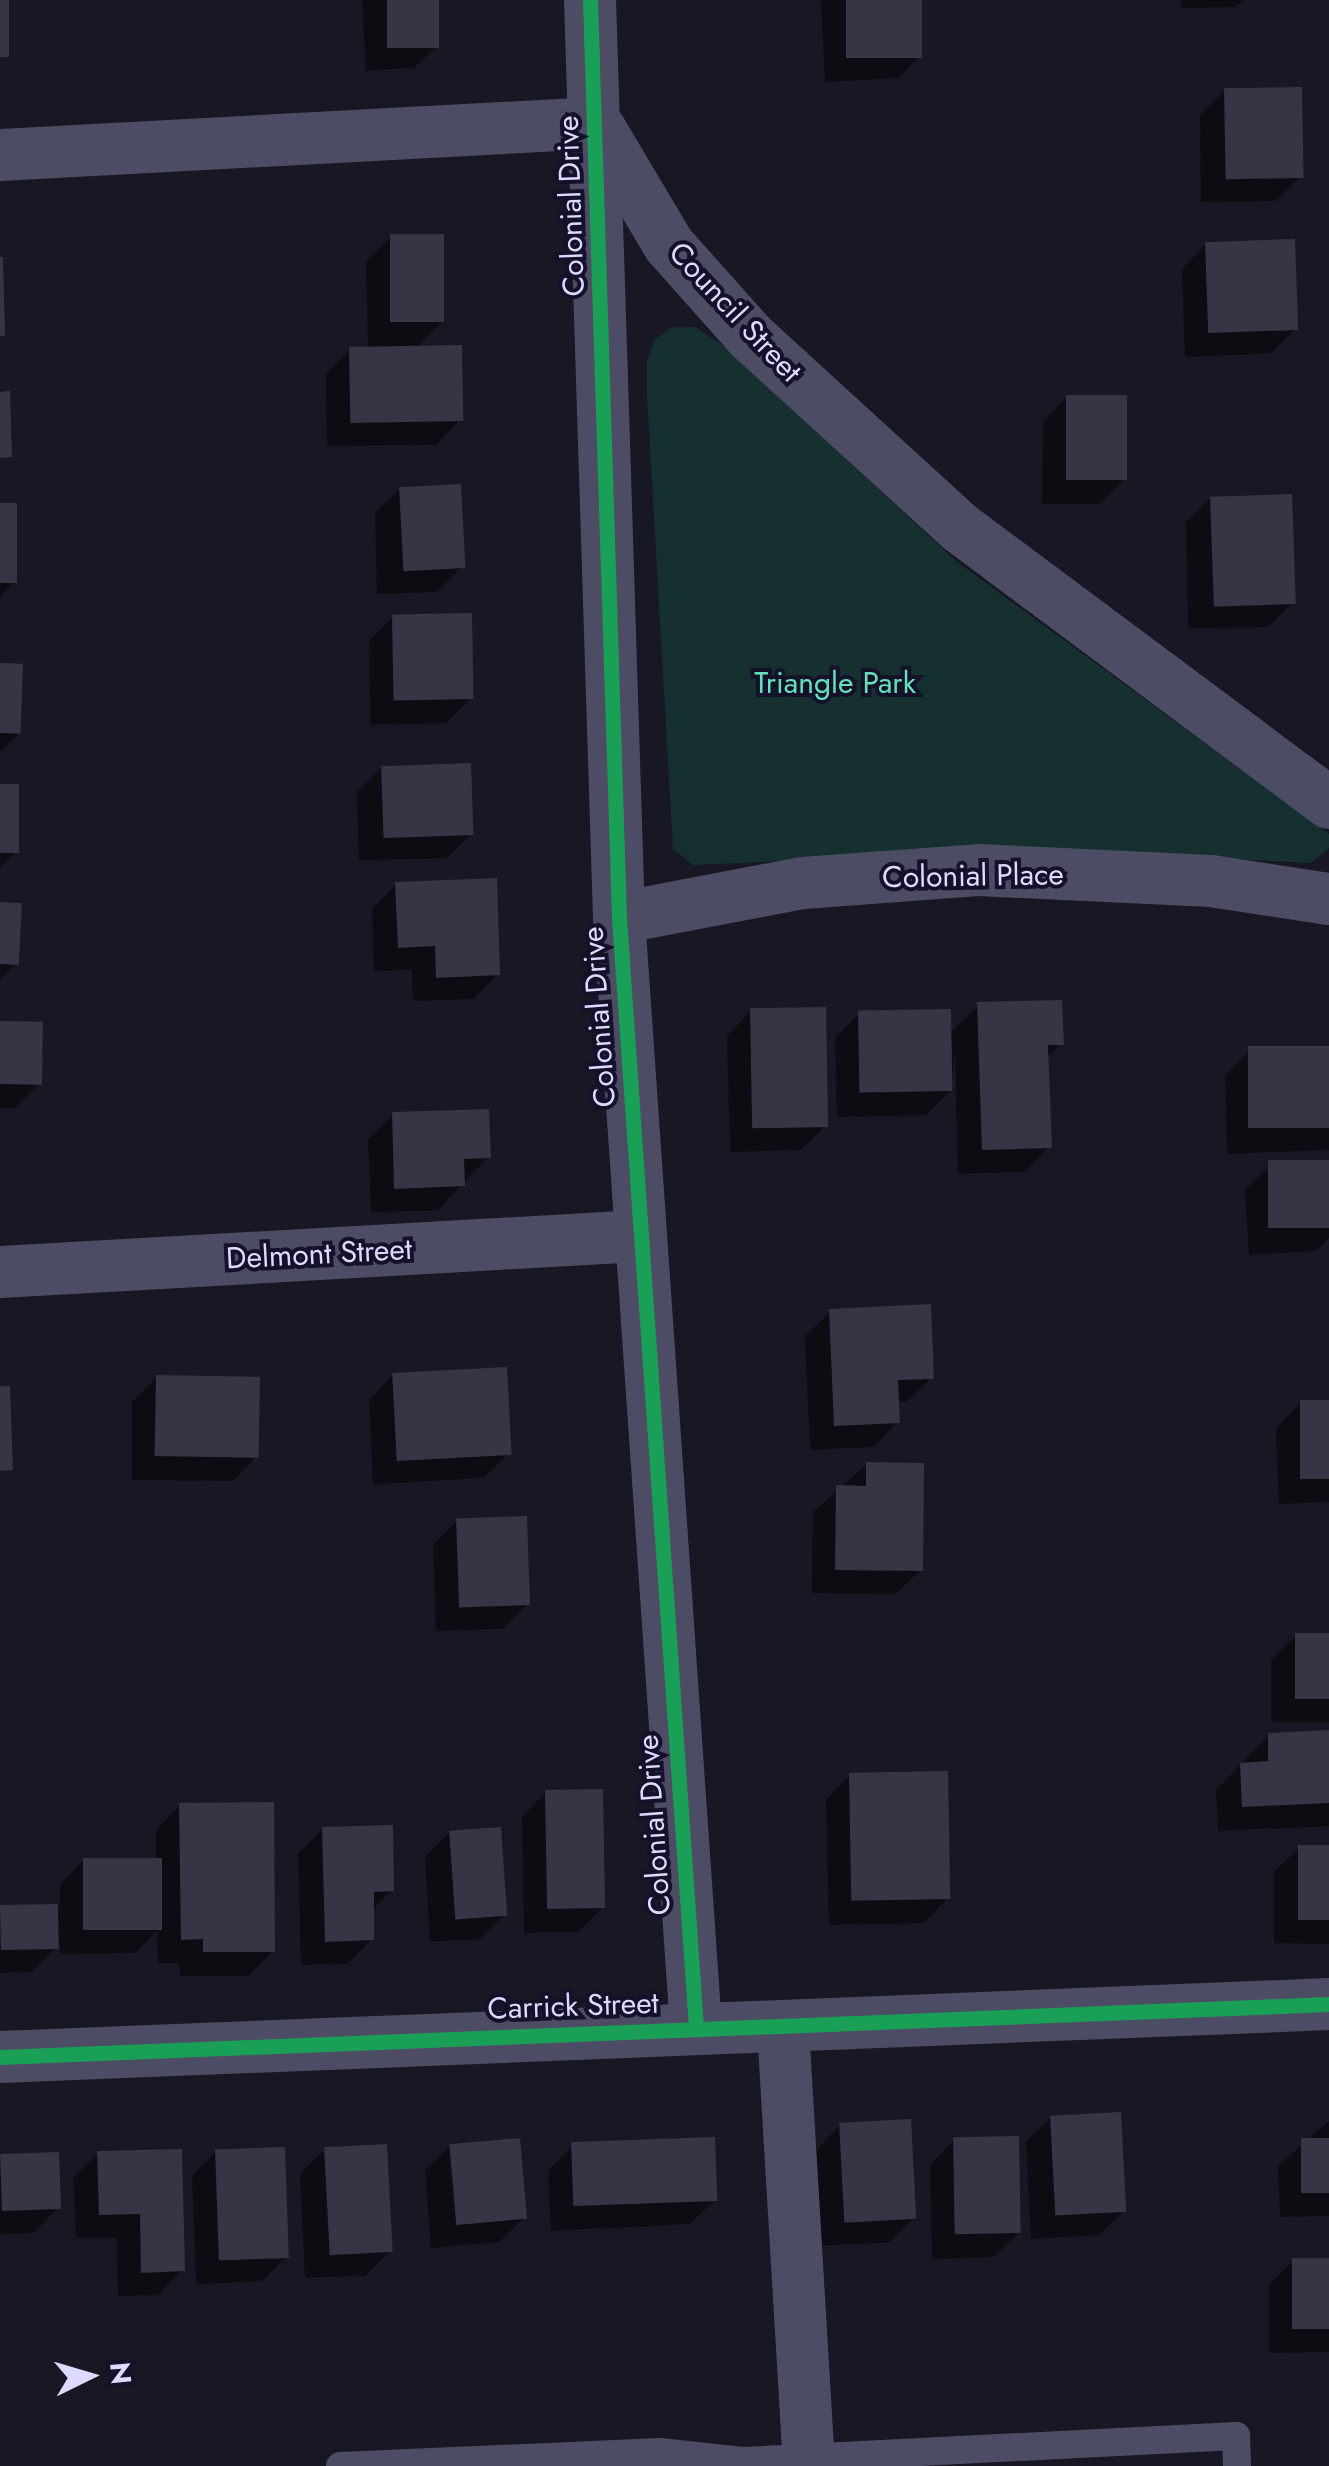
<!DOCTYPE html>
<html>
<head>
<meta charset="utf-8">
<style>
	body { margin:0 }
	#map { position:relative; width:1329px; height:2466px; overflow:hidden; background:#181724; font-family:Jost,sans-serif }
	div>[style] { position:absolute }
	.green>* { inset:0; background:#15302f }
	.shadow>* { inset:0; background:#0007 }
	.building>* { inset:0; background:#363546; transform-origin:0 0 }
	.lane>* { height:28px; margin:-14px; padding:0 14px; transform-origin:14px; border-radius:14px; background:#4c4c65 }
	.street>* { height:52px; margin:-26px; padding:0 26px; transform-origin:26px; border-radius:26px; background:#4c4c65 }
	.cycleway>* { height:15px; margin:-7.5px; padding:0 7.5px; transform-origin:7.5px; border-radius:7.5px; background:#1a9f57 }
	span { translate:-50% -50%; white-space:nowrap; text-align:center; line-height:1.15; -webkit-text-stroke:8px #14112a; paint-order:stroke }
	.street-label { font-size:30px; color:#dcdaff }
	.park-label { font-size:30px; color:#64e1bb }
	.north { position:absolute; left:40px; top:2326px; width:100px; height:100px; -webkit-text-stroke:8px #14112a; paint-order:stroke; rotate:85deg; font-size:28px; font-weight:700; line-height:40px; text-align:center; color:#dcdaff }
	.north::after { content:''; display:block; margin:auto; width:35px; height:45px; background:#dcdaff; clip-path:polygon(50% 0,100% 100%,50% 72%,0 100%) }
</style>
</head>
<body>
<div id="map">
	<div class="green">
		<i style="clip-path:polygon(672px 327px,695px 327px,725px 347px,956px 561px,1329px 834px,1329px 848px,1311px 863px,1044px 850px,693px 865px,673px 849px,647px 396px,647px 361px,655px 339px)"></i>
	</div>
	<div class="shadow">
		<i style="clip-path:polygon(362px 0,436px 0,439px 44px,414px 68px,366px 71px)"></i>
		<i style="clip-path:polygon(821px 0,920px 0,922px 53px,898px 78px,825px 82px)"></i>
		<i style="clip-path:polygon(1181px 0,1243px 0,1235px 7px,1181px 8px)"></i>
		<i style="clip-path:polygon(1225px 90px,1300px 177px,1276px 201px,1201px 202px,1200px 115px)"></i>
		<i style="clip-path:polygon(391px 237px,443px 321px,416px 348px,460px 420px,436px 445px,327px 446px,326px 374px,350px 349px,368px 349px,366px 261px)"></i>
		<i style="clip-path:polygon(1206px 244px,1295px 329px,1271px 353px,1185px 357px,1182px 269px)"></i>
		<i style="clip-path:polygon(1067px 397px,1124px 480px,1099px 504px,1042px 504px,1043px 422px)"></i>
		<i style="clip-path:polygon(400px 489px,462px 567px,437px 592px,377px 594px,375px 513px)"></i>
		<i style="clip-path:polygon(1211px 498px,1292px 603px,1268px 627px,1188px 628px,1186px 522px)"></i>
		<i style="clip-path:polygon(0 505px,14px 582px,0 597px)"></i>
		<i style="clip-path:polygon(393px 617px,471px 698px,446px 723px,370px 725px,369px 641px)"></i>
		<i style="clip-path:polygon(0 666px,21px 732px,0 752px)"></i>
		<i style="clip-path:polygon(382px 767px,471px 834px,447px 858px,359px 860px,357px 792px)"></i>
		<i style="clip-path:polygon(0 787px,15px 852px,0 868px)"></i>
		<i style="clip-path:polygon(396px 885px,498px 974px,473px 999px,413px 1001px,412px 969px,374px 971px,372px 909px)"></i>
		<i style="clip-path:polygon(0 904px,17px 963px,0 980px)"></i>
		<i style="clip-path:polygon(979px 1005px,1061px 1044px,1046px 1058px,1049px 1147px,1025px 1172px,958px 1174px,955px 1048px,951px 1090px,926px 1115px,837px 1117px,835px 1038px,859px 1014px,949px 1034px)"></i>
		<i style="clip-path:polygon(751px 1011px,825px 1126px,801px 1150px,730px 1152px,727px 1036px)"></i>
		<i style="clip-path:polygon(0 1024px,39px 1084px,15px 1108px,0 1108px)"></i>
		<i style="clip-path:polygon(1329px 1048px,1329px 1150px,1227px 1154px,1225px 1075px,1249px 1051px)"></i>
		<i style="clip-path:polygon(393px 1115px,488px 1157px,438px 1210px,371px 1212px,368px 1139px)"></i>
		<i style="clip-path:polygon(1329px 1162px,1329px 1238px,1316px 1251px,1249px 1255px,1245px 1190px,1269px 1166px)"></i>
		<i style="clip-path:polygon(830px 1312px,931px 1378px,907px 1402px,896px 1402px,897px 1422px,873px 1447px,810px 1450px,805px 1336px)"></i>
		<i style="clip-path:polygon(393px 1375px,508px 1454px,484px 1478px,373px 1484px,369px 1400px)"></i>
		<i style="clip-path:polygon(157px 1377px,257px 1456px,233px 1481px,132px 1480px,132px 1402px)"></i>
		<i style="clip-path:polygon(1329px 1402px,1329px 1502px,1279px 1504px,1276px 1428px,1301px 1403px)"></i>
		<i style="clip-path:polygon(867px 1464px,921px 1570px,896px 1594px,812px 1593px,813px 1512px)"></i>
		<i style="clip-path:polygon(457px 1521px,528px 1604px,503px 1629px,436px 1631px,433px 1545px)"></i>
		<i style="clip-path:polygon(1296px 1635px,1329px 1635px,1329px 1722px,1271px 1722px,1271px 1660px)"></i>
		<i style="clip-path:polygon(1329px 1732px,1329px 1826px,1218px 1831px,1216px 1790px,1269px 1735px)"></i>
		<i style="clip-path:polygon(850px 1775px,948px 1898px,924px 1923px,829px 1925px,826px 1800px)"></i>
		<i style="clip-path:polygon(546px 1792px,603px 1907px,578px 1932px,524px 1933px,522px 1817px)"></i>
		<i style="clip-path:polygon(180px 1805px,273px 1951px,248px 1976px,180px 1976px,179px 1963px,158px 1963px,157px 1931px,135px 1953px,60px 1954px,60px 1944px,32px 1972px,0 1973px,0 1908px,60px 1906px,60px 1885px,84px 1860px,156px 1860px,156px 1830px)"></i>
		<i style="clip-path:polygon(323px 1829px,392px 1890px,371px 1911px,372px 1939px,347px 1964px,301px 1965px,298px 1854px)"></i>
		<i style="clip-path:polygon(450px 1832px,504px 1915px,480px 1939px,430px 1942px,425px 1857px)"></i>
		<i style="clip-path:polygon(1299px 1848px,1329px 1848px,1329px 1944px,1274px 1943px,1274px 1872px)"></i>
		<i style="clip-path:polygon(1051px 2118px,1124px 2211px,1099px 2235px,1031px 2239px,1026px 2142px)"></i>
		<i style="clip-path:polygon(1329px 2121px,1329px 2216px,1280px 2217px,1278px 2166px)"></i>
		<i style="clip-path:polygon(840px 2125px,914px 2218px,890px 2242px,822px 2246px,816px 2150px)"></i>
		<i style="clip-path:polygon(954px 2140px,1019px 2232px,994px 2257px,932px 2259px,930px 2165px)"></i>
		<i style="clip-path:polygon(450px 2146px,524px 2218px,499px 2242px,431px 2248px,425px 2170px)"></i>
		<i style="clip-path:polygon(572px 2146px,715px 2200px,690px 2224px,551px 2231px,548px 2171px)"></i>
		<i style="clip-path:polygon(325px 2149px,390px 2251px,365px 2276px,305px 2278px,300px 2174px)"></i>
		<i style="clip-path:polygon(216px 2151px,286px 2257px,262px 2281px,196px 2284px,192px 2176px)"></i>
		<i style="clip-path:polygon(98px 2153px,182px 2270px,158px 2295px,118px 2296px,117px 2238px,76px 2238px,73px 2178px)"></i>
		<i style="clip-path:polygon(0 2156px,58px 2208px,34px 2233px,0 2234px)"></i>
		<i style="clip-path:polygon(1293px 2261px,1329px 2261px,1329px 2352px,1269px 2353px,1269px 2285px)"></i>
	</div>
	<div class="building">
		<i style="left:0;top:0;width:9px;height:57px"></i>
		<i style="left:387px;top:0;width:52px;height:48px"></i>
		<i style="left:846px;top:0;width:76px;height:58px"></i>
		<i style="left:1302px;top:87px;width:91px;height:78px;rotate:89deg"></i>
		<i style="left:390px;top:234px;width:54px;height:88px"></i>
		<i style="left:1295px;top:239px;width:91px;height:90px;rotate:88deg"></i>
		<i style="clip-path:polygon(0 257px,3px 257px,5px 336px,0 336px)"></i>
		<i style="left:462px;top:345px;width:76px;height:113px;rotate:89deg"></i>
		<i style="clip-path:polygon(10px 391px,12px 457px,0 458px,0 392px)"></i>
		<i style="left:1066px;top:395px;width:61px;height:85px"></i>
		<i style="left:461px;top:484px;width:84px;height:62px;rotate:87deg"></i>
		<i style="left:1292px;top:494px;width:110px;height:82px;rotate:88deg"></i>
		<i style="left:0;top:503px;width:17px;height:80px"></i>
		<i style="left:472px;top:613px;width:86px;height:80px;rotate:89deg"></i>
		<i style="left:0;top:663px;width:23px;height:70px;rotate:2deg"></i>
		<i style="left:471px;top:763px;width:72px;height:90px;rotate:88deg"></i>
		<i style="left:0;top:784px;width:19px;height:69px"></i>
		<i style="clip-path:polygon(497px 878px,500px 975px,436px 978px,435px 946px,398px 948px,395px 882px)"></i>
		<i style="left:0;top:902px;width:22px;height:62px;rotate:3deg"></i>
		<i style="clip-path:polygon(1062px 1000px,1064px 1045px,1048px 1045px,1052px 1148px,982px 1150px,977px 1002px)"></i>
		<i style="left:826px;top:1007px;width:120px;height:76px;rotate:89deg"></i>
		<i style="left:951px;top:1009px;width:82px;height:93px;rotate:89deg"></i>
		<i style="left:0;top:1021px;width:43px;height:63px;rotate:1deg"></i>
		<i style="left:1329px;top:1046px;width:82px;height:81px;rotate:90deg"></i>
		<i style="clip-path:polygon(489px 1109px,491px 1158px,464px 1159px,465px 1186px,394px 1189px,392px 1112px)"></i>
		<i style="left:1329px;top:1160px;width:68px;height:61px;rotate:90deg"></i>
		<i style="clip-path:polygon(931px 1304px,934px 1379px,898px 1380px,900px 1423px,834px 1426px,829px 1309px)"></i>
		<i style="left:507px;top:1367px;width:88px;height:115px;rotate:87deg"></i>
		<i style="left:156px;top:1375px;width:104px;height:81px;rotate:1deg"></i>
		<i style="clip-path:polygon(0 1386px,10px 1386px,13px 1470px,0 1471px)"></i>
		<i style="left:1329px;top:1400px;width:79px;height:29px;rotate:90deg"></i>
		<i style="clip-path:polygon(866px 1462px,924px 1463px,923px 1571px,835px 1570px,836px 1485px,866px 1486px)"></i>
		<i style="left:527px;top:1516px;width:89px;height:71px;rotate:88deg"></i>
		<i style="left:1295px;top:1633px;width:34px;height:66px"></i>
		<i style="clip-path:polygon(1329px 1730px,1329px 1803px,1242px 1807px,1240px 1763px,1268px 1761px,1268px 1733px)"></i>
		<i style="left:948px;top:1771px;width:128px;height:99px;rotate:89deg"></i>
		<i style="left:603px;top:1789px;width:119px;height:58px;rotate:89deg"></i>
		<i style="clip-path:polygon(274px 1802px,275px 1952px,203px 1952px,203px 1939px,181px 1940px,179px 1803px)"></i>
		<i style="clip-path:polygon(393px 1825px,394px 1891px,374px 1892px,374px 1940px,325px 1942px,322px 1827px)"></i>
		<i style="left:501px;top:1827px;width:89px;height:52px;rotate:86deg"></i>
		<i style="left:1298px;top:1845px;width:31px;height:75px"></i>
		<i style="left:83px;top:1858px;width:79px;height:72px"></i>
		<i style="left:58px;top:1904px;width:45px;height:58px;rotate:89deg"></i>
		<i style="left:1121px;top:2112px;width:100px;height:71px;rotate:87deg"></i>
		<i style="left:911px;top:2119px;width:100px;height:72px;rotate:87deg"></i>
		<i style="left:1019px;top:2136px;width:97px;height:66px;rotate:89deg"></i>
		<i style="left:715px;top:2137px;width:64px;height:144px;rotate:88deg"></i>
		<i style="left:520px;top:2138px;width:81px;height:71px;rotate:85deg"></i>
		<i style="left:1329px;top:2138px;width:55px;height:28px;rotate:90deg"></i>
		<i style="left:387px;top:2144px;width:108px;height:63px;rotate:87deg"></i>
		<i style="left:285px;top:2147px;width:111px;height:70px;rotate:88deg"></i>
		<i style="clip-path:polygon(182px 2149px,185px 2271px,141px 2273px,140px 2214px,99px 2215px,97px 2151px)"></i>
		<i style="left:59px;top:2152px;width:57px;height:59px;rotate:88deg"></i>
		<i style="left:1292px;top:2258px;width:37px;height:71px"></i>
	</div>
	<div class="lane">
		<i style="left:340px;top:2466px;width:320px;rotate:-2.5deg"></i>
		<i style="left:660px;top:2452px;width:83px;rotate:6.2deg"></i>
		<i style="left:743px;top:2461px;width:494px;rotate:-2.9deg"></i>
		<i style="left:1236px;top:2436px;width:30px;rotate:88deg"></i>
	</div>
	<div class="street">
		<i style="left:590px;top:0;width:918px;rotate:88.19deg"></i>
		<i style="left:619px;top:918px;width:1113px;rotate:86.03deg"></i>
		<i style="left:600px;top:129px;width:135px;rotate:59.3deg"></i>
		<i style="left:669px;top:245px;width:122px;rotate:48.3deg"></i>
		<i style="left:750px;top:336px;width:283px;rotate:42.4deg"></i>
		<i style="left:959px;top:527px;width:462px;rotate:36.7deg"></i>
		<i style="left:0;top:155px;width:597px;rotate:-3.07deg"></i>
		<i style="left:619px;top:918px;width:187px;rotate:-10.8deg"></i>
		<i style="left:803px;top:883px;width:175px;rotate:-4.2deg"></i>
		<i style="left:978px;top:870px;width:233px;rotate:2.7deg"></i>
		<i style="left:1211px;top:881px;width:119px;rotate:8.7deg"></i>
		<i style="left:0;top:1272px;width:640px;rotate:-3.22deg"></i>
		<i style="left:783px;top:2028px;width:439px;rotate:86.6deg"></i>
		<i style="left:0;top:2057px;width:1330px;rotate:-2.28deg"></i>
	</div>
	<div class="cycleway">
		<i style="left:590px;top:0;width:918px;rotate:88.19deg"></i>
		<i style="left:619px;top:918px;width:1113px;rotate:86.03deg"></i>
		<i style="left:0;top:2057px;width:1330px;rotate:-2.28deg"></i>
	</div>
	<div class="street-label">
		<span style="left:571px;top:206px;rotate:-92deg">Colonial Drive</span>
		<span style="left:735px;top:312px;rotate:47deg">Council Street</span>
		<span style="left:973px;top:876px;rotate:-1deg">Colonial Place</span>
		<span style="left:599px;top:1017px;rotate:-94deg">Colonial Drive</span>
		<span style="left:319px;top:1254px;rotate:-3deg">Delmont Street</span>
		<span style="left:654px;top:1825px;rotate:-94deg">Colonial Drive</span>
		<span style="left:573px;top:2006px;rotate:-2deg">Carrick Street</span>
	</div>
	<div class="park-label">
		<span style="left:835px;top:683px">Triangle Park</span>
	</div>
	<div class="north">N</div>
</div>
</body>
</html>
